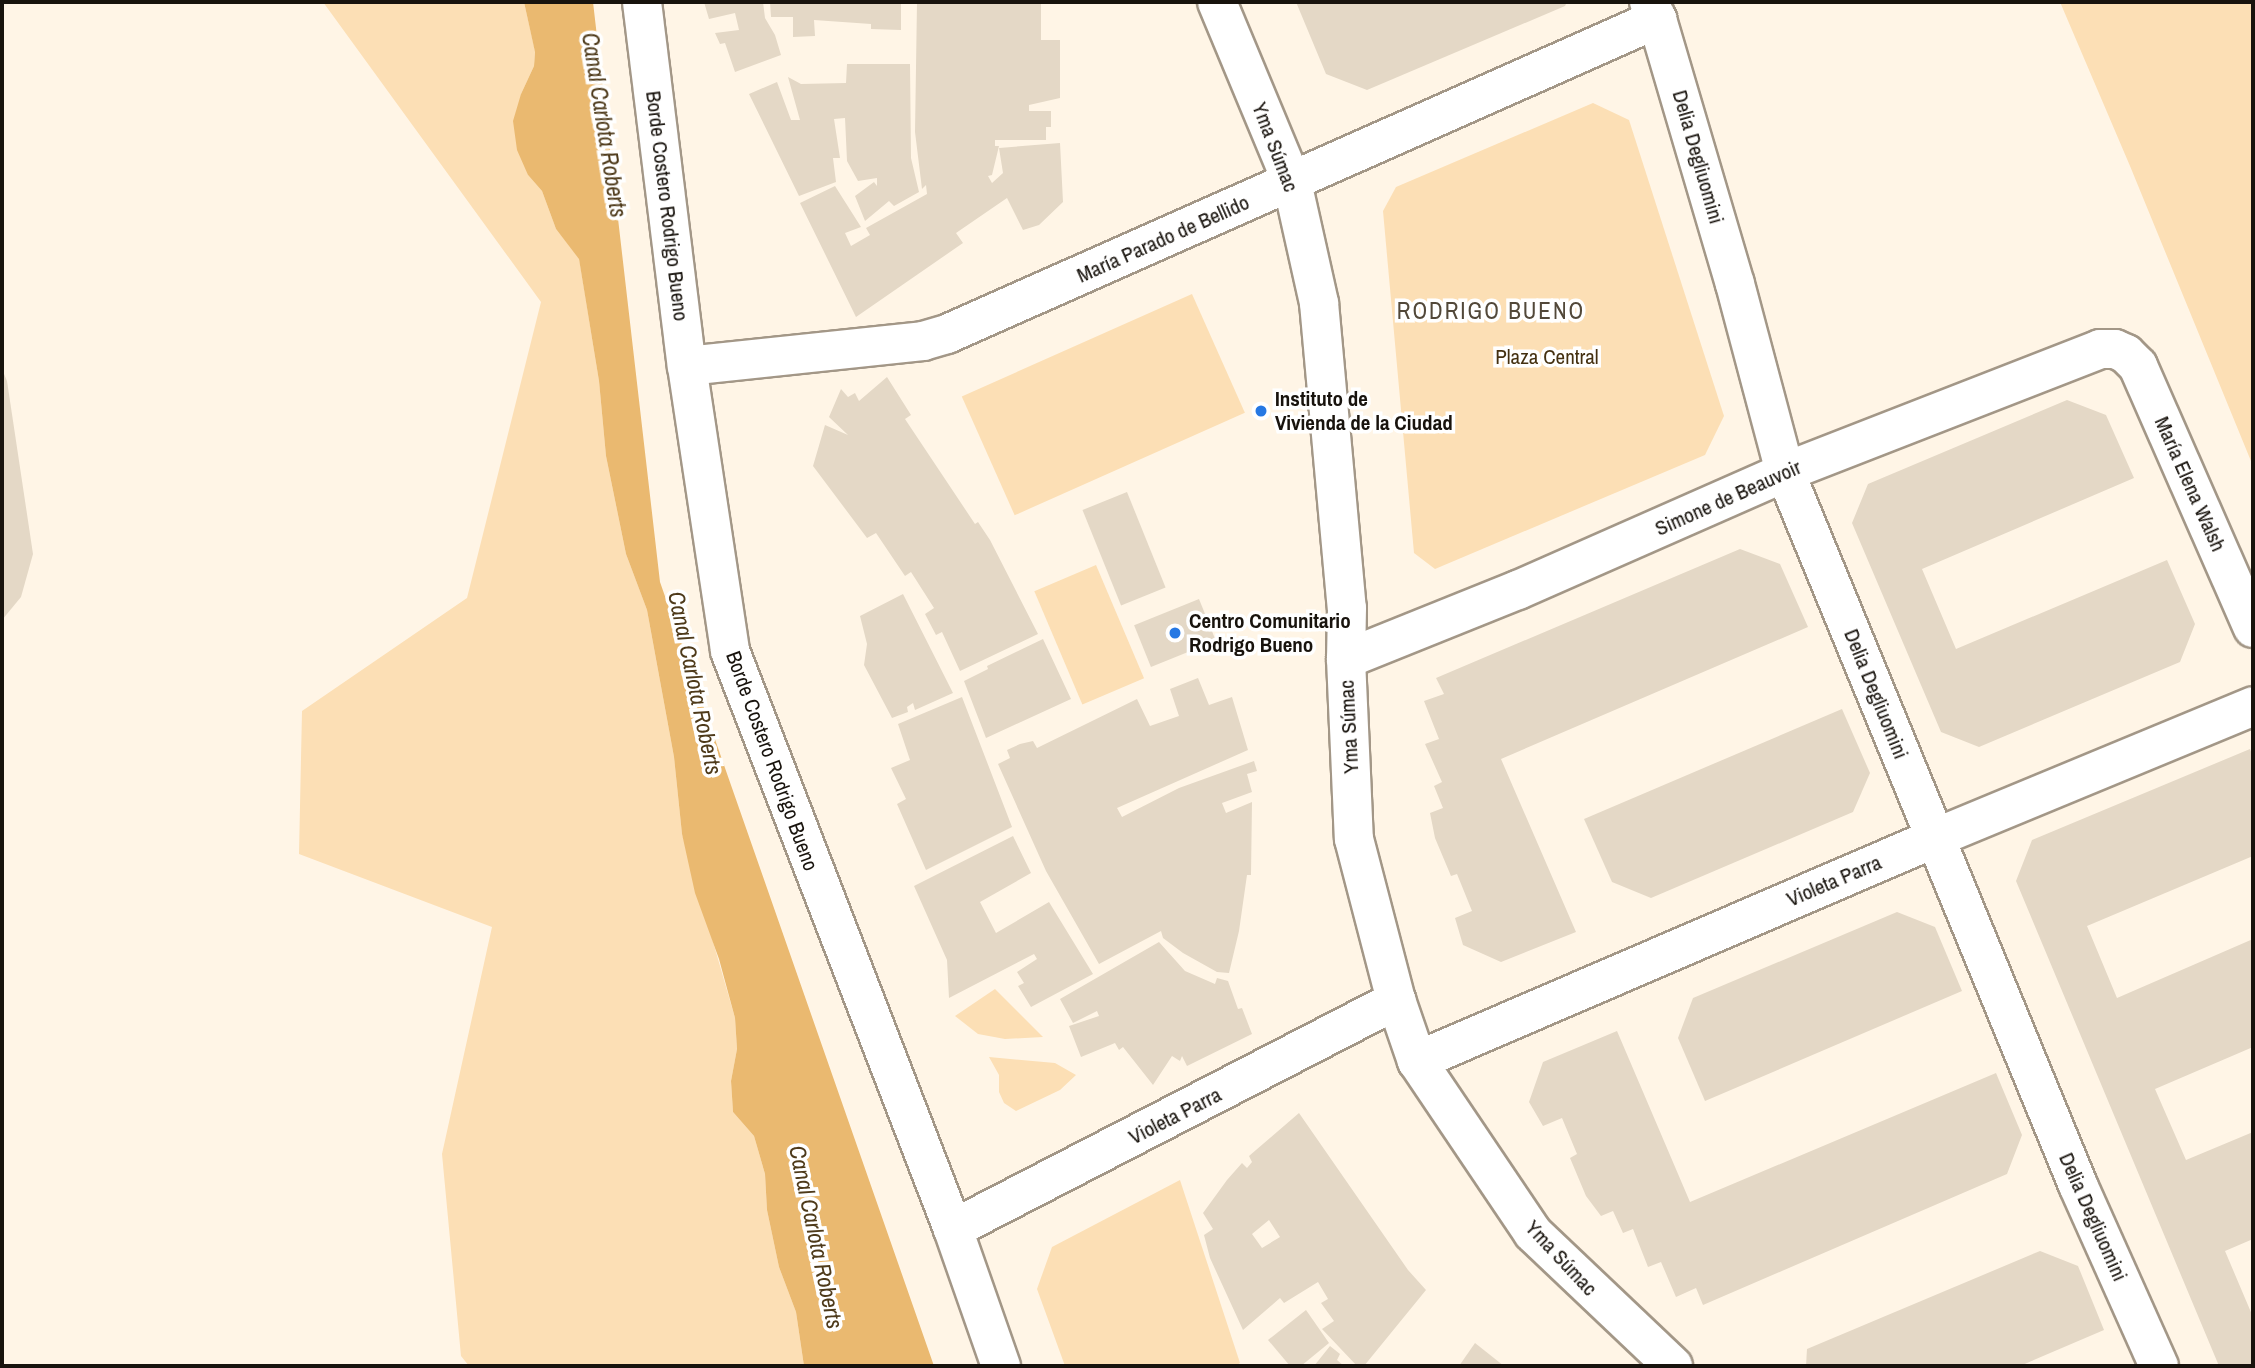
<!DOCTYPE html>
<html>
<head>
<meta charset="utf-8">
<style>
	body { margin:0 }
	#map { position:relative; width:2255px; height:1368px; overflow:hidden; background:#fff5e6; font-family:"Archivo Narrow",sans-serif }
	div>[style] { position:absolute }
	.green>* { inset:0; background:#fcdfb5; transform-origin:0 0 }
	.water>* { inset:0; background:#eab970 }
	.building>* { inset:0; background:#e4d8c6; transform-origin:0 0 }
	.roads { filter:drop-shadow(2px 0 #a39787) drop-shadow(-2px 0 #a39787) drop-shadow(0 2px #a39787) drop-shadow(0 -2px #a39787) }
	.street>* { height:38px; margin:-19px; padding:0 19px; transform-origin:19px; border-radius:19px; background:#fff }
	.dots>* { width:19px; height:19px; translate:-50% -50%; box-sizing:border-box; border:4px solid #fff; border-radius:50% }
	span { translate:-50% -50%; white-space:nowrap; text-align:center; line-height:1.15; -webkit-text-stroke:7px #fff; paint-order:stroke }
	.street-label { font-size:21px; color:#18130d }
	.park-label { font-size:21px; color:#443010 }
	.poi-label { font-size:21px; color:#18130d; font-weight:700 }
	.left { translate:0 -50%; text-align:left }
	.water-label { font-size:23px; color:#4e3a1a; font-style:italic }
	.neighbourhood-label { font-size:23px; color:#524839; letter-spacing:2px }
	.frame { position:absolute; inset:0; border:4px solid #18130d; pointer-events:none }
</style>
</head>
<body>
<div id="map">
	<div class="green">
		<i style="clip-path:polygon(323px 2px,524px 2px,535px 51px,534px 66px,521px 94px,528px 175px,542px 191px,556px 229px,579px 258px,599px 381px,606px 456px,626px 554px,647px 610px,674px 757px,682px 834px,735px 1018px,737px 1049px,731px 1081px,733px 1112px,754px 1136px,765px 1174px,767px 1210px,779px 1267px,796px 1312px,804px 1366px,469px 1366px,461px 1356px,442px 1154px,492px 927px,299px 854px,302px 711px,467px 598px,541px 302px)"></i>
		<i style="clip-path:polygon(2060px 2px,2253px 2px,2253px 466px,2130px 166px)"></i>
		<i style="clip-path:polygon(1593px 103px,1629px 120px,1724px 416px,1705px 455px,1435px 569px,1414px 553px,1383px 211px,1396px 187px)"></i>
		<i style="left:1192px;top:294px;width:130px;height:252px;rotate:66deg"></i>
		<i style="left:1096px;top:565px;width:123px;height:67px;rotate:67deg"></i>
		<i style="clip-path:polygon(995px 989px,1043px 1037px,1005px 1039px,978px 1034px,955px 1016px)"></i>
		<i style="clip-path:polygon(989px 1057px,1055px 1063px,1076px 1075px,1060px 1090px,1016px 1111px,1004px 1103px,999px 1092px,999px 1075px)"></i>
		<i style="clip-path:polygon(1180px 1180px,1240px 1363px,1236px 1366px,1065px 1366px,1037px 1289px,1052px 1247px)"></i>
	</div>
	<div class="water">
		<i style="clip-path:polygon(524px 2px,593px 2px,660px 582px,934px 1366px,804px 1366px,796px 1312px,779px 1267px,767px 1210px,765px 1174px,754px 1136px,733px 1112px,731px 1081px,737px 1049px,735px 1018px,719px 959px,695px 893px,682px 834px,674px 757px,647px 610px,626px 554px,606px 456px,599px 381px,579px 259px,556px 229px,542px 191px,528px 175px,517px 150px,513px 121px,521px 94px,534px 66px,535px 52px)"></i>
	</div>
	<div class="building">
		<i style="clip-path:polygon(704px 2px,763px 2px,765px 18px,775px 35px,781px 55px,735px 72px,725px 43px,720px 44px,715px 33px,739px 30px,735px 13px,709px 19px)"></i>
		<i style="clip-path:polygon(770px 2px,901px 2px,901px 30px,871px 29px,871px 24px,814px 20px,815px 36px,793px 37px,793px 17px,771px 17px)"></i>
		<i style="clip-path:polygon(917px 2px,1041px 4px,1041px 40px,1060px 40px,1060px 98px,1029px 105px,1029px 111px,1051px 111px,1051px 127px,1046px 127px,1046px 140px,995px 140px,995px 146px,999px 146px,992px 175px,988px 176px,992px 183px,1003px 173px,999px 148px,1060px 143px,1063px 202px,1039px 225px,1023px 230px,1007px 198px,956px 233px,963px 243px,856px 317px,800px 203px,835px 186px,861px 227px,845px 233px,851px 246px,870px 235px,866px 228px,927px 194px,926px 185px,922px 189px,915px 132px)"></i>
		<i style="clip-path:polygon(1296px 2px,1567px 2px,1565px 6px,1367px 90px,1326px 74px)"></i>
		<i style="clip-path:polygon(847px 64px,910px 64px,911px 158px,919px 192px,894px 206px,889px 201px,865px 221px,855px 196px,874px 182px,877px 186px,877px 178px,858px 181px,847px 161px,845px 118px,834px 119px,840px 158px,833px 158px,836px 182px,799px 196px,749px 94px,777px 82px,791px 120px,800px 120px,788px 77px,801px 84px,846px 83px)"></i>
		<i style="clip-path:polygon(2px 369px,7px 381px,33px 554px,21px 597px,2px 620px)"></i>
		<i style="clip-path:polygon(887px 377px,911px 415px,905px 419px,975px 524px,978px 522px,990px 540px,1038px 634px,960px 671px,942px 632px,936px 635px,925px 614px,934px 608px,911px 572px,905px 576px,876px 533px,867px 538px,813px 466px,825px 425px,848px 435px,829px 417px,841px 389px,848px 397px,855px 393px,859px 401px)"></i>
		<i style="clip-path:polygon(2067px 400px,2106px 415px,2134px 478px,1922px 569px,1956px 649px,2167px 560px,2195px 624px,2180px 662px,1979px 747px,1941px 732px,1852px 523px,1868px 484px)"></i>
		<i style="left:1127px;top:492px;width:103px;height:48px;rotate:68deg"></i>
		<i style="clip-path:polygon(1740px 549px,1780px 564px,1808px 627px,1501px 759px,1576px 932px,1501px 962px,1463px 945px,1455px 918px,1472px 911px,1457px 874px,1451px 876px,1435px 838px,1430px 813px,1443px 808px,1434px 786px,1442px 782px,1425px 744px,1439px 739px,1424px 701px,1444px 694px,1436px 678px)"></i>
		<i style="clip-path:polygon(903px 594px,953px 693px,915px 710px,913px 703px,907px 707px,908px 712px,892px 718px,864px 665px,867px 644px,860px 616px)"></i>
		<i style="left:1199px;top:599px;width:45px;height:70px;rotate:68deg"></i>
		<i style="clip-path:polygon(1043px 639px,1071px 699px,986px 738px,964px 681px,988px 669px,987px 666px)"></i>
		<i style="clip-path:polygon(1198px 678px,1209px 705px,1232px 697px,1248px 750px,1117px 808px,1122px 817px,1179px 788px,1254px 761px,1257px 771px,1247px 774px,1252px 792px,1222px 803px,1226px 813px,1252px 802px,1251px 875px,1247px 875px,1239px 931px,1229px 973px,1217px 972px,1183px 953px,1163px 938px,1161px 931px,1099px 964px,1046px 871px,998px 764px,1010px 758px,1007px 750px,1020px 744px,1033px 741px,1037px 748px,1137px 699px,1150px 726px,1179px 716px,1170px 689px)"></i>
		<i style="clip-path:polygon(962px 697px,1012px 827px,926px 870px,897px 804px,906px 799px,891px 768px,910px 760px,898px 724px)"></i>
		<i style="clip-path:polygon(1842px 709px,1870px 773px,1853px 812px,1651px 898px,1612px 882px,1584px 819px)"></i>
		<i style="clip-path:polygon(2250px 749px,2253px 757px,2253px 856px,2087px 926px,2117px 998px,2253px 939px,2253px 1047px,2155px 1089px,2186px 1160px,2253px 1132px,2253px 1239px,2225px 1251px,2253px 1317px,2253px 1366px,2219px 1366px,2016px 881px,2032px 840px)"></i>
		<i style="clip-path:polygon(1013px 836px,1031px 873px,980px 902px,996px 933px,1049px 902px,1093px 974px,1031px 1007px,1018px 986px,1024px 983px,1017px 972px,1037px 959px,1034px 954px,949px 998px,947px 960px,914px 886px)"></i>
		<i style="clip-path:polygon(1897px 912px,1935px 927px,1962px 991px,1705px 1101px,1678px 1038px,1693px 998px)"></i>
		<i style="clip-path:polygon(1159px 942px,1185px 971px,1215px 984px,1217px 978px,1228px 981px,1238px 1009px,1242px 1008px,1252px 1034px,1187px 1066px,1182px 1056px,1180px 1061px,1172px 1056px,1153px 1085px,1123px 1047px,1119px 1050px,1115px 1043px,1081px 1057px,1069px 1026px,1099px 1016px,1097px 1011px,1073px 1023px,1060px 999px)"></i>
		<i style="clip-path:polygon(1617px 1031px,1690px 1202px,1996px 1073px,2022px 1135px,2007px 1174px,1703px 1305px,1696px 1288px,1676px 1297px,1661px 1262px,1648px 1267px,1633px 1229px,1623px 1233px,1613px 1211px,1601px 1216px,1586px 1196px,1570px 1158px,1577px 1154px,1562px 1118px,1543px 1126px,1529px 1102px,1543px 1062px)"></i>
		<i style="clip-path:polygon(evenodd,1299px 1113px,1408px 1270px,1426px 1290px,1364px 1366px,1357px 1366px,1322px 1329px,1334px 1321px,1321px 1303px,1328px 1299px,1318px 1282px,1284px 1303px,1280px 1298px,1243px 1330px,1210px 1258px,1204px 1235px,1213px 1229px,1203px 1213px,1227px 1180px,1242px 1163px,1247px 1168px,1252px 1162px,1249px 1156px,1299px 1113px,1269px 1220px,1280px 1237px,1262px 1248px,1252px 1234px,1269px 1220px)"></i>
		<i style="clip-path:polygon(2040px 1251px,2078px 1266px,2104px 1330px,2020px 1366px,1806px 1366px,1807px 1349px)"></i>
		<i style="clip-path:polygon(1306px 1310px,1329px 1343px,1301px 1366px,1290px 1366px,1268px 1340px)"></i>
		<i style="clip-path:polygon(1475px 1343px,1504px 1366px,1459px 1366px)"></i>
		<i style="clip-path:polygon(1330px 1346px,1340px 1354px,1337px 1360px,1344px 1366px,1314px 1366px)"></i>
	</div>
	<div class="roads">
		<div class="street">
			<i style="left:642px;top:2px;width:367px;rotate:83deg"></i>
			<i style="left:687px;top:366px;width:288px;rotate:81.4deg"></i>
			<i style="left:730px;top:651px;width:620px;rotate:68.9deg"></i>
			<i style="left:953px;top:1229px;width:145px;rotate:70.7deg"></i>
			<i style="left:1217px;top:2px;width:195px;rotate:67.4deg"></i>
			<i style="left:1292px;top:182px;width:124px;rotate:77.4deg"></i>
			<i style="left:1319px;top:303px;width:306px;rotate:84.8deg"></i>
			<i style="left:1347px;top:608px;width:51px;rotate:91.1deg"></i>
			<i style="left:1346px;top:659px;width:180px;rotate:87.5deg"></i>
			<i style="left:1354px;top:839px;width:166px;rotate:75.4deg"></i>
			<i style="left:1396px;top:1000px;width:65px;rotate:71deg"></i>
			<i style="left:1417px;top:1061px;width:207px;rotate:56deg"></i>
			<i style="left:1533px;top:1233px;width:193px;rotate:43.5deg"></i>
			<i style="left:1649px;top:2px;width:19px;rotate:65deg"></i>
			<i style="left:1657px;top:19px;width:276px;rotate:73.6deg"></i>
			<i style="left:1735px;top:284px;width:195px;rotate:75.1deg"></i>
			<i style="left:1785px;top:472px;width:771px;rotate:67.66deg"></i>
			<i style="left:2078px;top:1185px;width:198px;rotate:65.9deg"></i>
			<i style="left:687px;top:366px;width:237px;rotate:-6deg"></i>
			<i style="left:923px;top:341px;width:25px;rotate:-16deg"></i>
			<i style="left:947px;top:334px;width:777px;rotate:-23.93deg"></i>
			<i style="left:1346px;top:659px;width:185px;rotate:-21.9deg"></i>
			<i style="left:1518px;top:590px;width:292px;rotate:-23.8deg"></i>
			<i style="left:1785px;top:472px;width:338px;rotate:-21.3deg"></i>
			<i style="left:2100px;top:349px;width:15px"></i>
			<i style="left:2115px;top:349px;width:12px;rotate:24deg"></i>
			<i style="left:2126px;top:354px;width:17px;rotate:45deg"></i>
			<i style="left:2138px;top:366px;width:286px;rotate:66.3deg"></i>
			<i style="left:1417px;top:1061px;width:564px;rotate:-23.29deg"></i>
			<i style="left:1935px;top:838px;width:344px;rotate:-22.5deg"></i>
			<i style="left:953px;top:1229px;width:499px;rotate:-27.3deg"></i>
		</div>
	</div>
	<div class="dots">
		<i style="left:1261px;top:411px;background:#2678e3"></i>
		<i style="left:1175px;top:633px;background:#2678e3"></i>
	</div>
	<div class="street-label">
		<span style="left:1275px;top:147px;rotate:69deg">Yma Súmac</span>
		<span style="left:1698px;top:157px;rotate:74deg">Delia Degliuomini</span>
		<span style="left:667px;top:206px;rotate:83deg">Borde Costero Rodrigo Bueno</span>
		<span style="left:1163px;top:239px;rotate:-24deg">María Parado de Bellido</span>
		<span style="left:2190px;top:484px;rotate:66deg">María Elena Walsh</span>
		<span style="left:1728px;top:498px;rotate:-24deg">Simone de Beauvoir</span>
		<span style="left:1876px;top:694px;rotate:68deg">Delia Degliuomini</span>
		<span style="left:1349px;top:727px;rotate:-93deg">Yma Súmac</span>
		<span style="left:772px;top:761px;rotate:70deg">Borde Costero Rodrigo Bueno</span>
		<span style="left:1834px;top:881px;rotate:-23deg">Violeta Parra</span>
		<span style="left:1175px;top:1116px;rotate:-27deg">Violeta Parra</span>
		<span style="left:2093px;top:1217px;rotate:66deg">Delia Degliuomini</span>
		<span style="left:1561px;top:1258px;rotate:47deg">Yma Súmac</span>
	</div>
	<div class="park-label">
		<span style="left:1547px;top:357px">Plaza Central</span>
	</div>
	<div class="poi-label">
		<span class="left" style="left:1275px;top:411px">Instituto de<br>Vivienda de la Ciudad</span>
		<span class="left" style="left:1189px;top:633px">Centro Comunitario<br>Rodrigo Bueno</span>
	</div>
	<div class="water-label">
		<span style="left:604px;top:125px;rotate:81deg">Canal Carlota Roberts</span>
		<span style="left:695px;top:683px;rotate:78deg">Canal Carlota Roberts</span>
		<span style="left:816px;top:1237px;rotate:78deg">Canal Carlota Roberts</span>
	</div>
	<div class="neighbourhood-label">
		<span style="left:1491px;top:311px">RODRIGO BUENO</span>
	</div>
	<div class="frame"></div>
</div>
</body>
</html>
